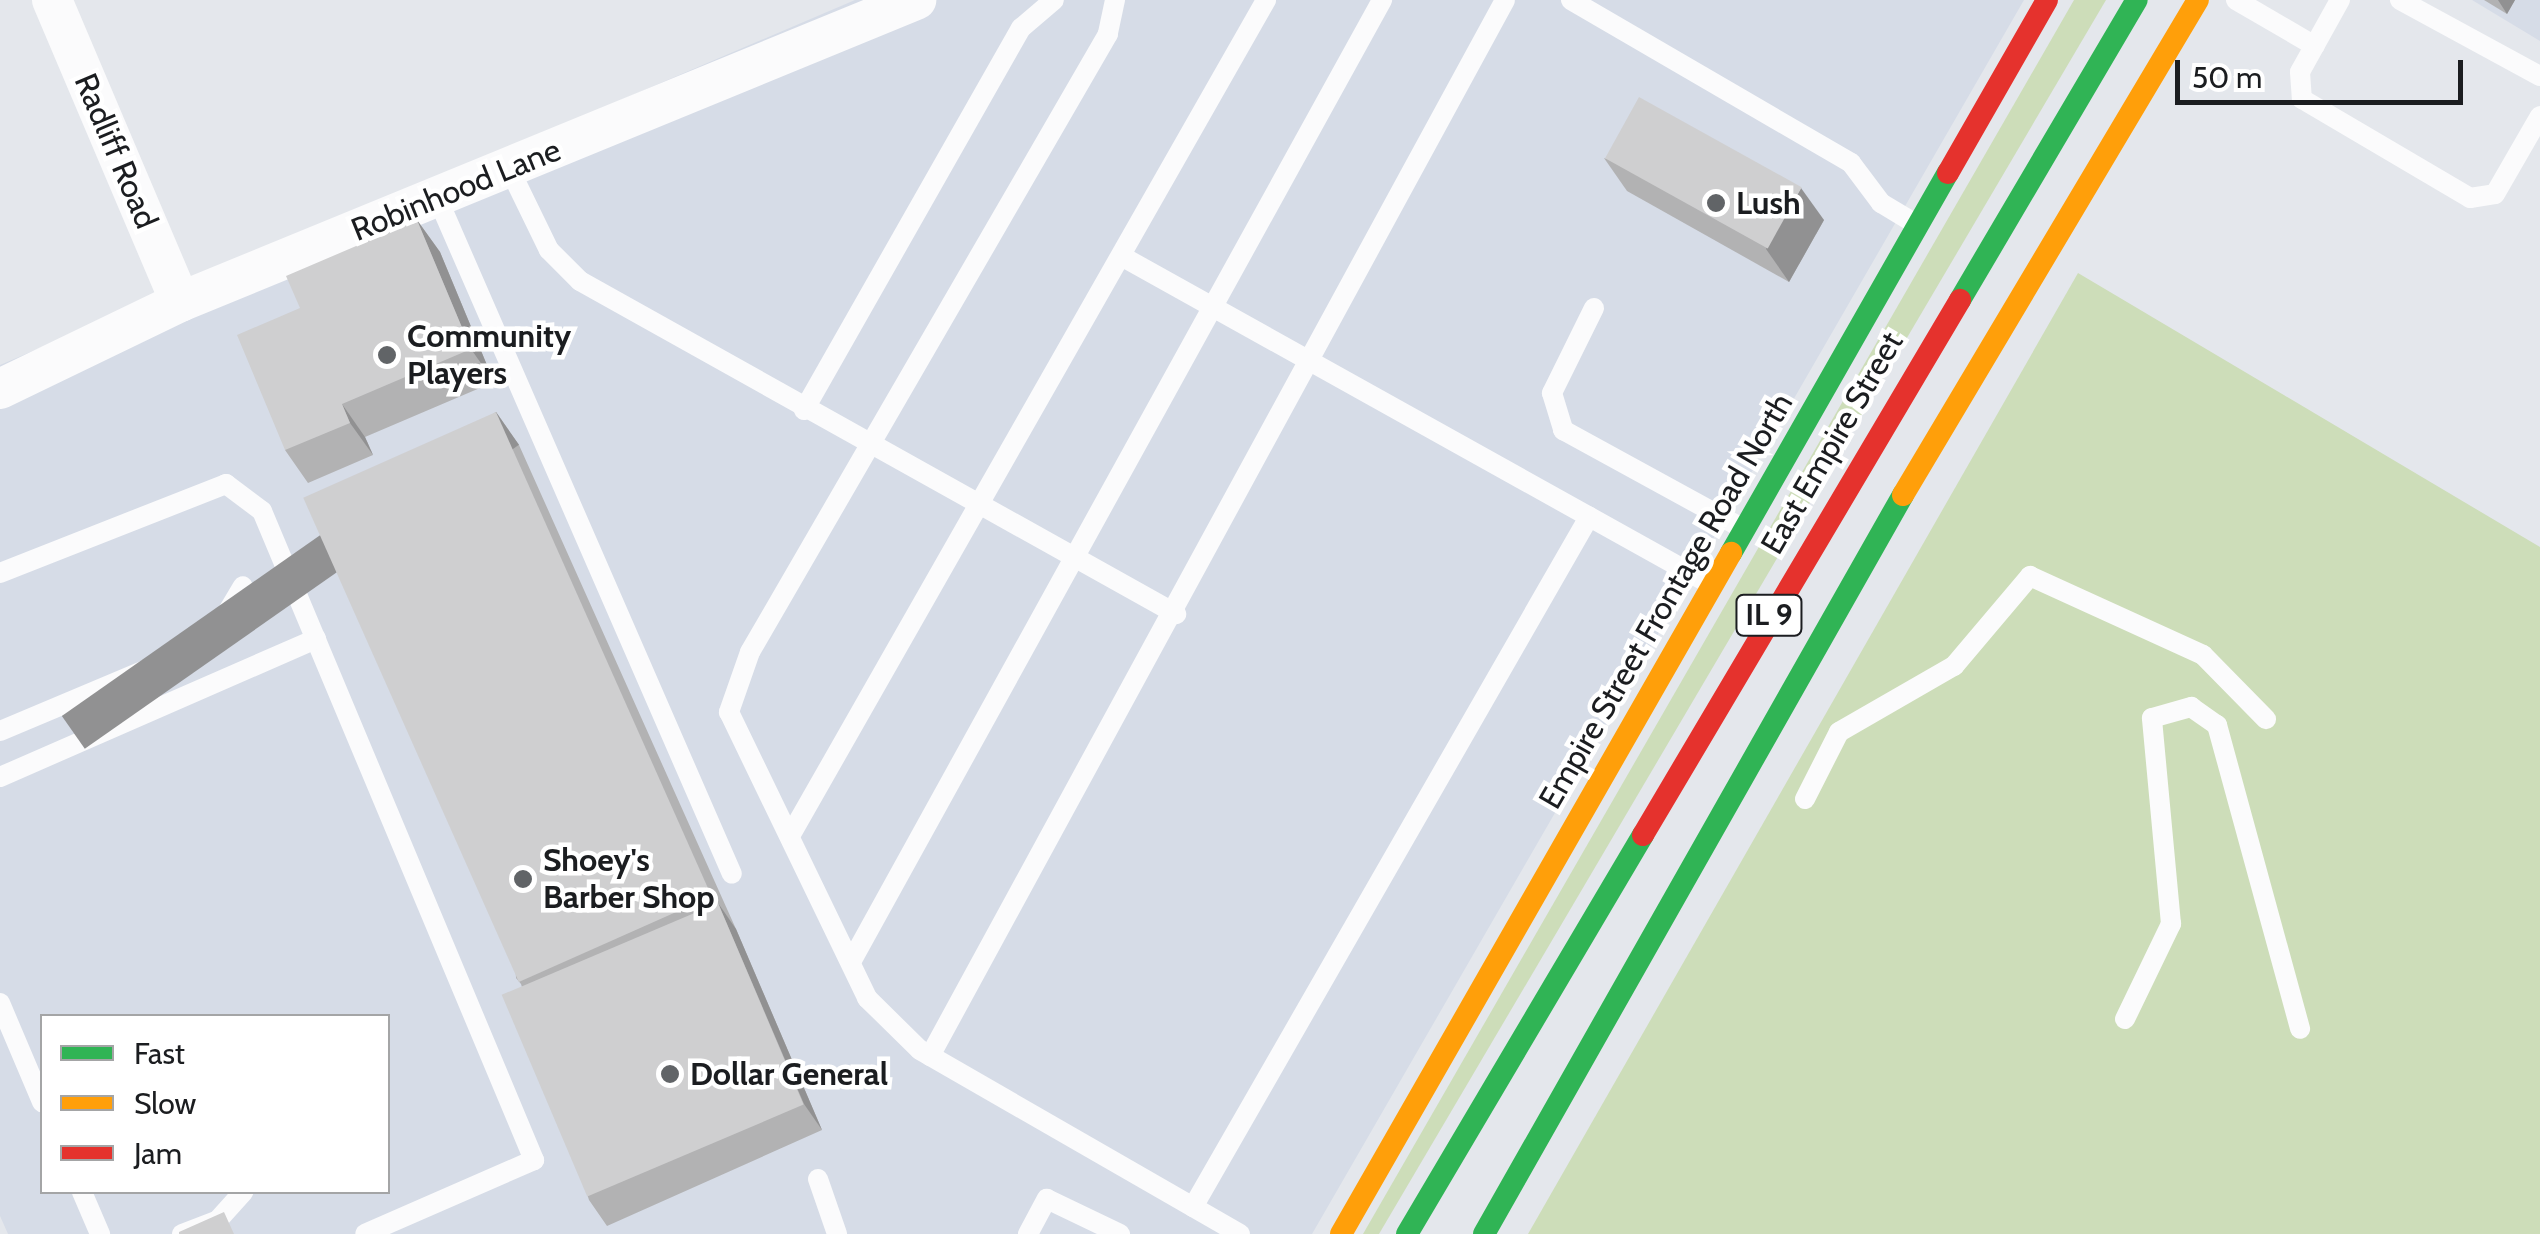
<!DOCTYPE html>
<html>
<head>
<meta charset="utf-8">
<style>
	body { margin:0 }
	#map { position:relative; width:2540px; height:1234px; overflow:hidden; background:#e4e7ec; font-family:Cabin,sans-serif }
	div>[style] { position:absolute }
	.built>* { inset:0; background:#d6dce7 }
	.green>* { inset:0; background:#cdddb9 }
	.lane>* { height:20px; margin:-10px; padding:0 10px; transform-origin:10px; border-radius:10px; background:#fbfbfc }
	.street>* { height:40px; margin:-20px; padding:0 20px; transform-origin:20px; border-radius:20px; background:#fbfbfc }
	.fast>* { height:22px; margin:-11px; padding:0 11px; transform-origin:11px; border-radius:11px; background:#30b455 }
	.slow>* { height:22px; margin:-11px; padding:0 11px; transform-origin:11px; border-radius:11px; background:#ff9f0a }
	.jam>* { height:22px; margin:-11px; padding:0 11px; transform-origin:11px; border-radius:11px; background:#e5322d }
	.wall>* { inset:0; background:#b2b2b3 }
	.shaded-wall>* { inset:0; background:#919192; transform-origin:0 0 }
	.building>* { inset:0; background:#cfcfd0; transform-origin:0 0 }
	.dots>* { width:28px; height:28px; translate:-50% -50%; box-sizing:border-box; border:5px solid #fff; border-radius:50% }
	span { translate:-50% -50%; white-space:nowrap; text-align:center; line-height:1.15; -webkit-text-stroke:9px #fff; paint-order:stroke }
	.shield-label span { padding:2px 8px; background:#fff; border:2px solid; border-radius:8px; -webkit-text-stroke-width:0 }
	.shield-label { font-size:30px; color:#1b1d20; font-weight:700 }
	.street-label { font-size:32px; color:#1b1d20 }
	.poi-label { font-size:32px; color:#1b1d20; font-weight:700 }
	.left { translate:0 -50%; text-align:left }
	.legend { position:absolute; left:40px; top:1014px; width:350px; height:180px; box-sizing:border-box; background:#fff; border:2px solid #a4a5a6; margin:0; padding:12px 18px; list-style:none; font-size:30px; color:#1b1d20 }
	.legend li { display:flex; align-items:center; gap:20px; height:50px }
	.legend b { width:50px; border:2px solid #a4a5a6 }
	.scale { position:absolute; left:2175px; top:60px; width:288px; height:45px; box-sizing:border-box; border:5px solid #1b1d20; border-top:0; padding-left:12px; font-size:30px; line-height:35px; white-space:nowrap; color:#1b1d20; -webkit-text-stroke:8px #fff; paint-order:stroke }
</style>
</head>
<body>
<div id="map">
	<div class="built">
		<i style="clip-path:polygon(evenodd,855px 0,2024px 0,1312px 1234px,8px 1234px,0 1216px,0 365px,855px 0,42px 1016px,388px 1016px,388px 1192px,42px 1192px,42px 1016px)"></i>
		<i style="clip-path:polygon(2472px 0,2540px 0,2540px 41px)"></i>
	</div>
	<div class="green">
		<i style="clip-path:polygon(2074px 0,2106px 0,1379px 1234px,1363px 1234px)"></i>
		<i style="clip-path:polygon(2078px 273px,2540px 547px,2540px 1234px,1528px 1234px)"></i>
	</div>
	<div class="lane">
		<i style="left:1115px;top:0;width:35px;rotate:102deg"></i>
		<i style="left:1108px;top:34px;width:714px;rotate:120.08deg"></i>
		<i style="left:750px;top:652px;width:64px;rotate:109.3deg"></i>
		<i style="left:729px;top:712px;width:318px;rotate:64.2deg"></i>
		<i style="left:867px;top:998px;width:74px;rotate:44.5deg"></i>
		<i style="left:920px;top:1050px;width:369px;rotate:29.9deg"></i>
		<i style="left:1571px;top:0;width:324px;rotate:30.2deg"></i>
		<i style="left:1851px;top:163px;width:50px;rotate:53.1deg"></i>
		<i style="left:1881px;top:203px;width:41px;rotate:31deg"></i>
		<i style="left:2236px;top:0;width:91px;rotate:30.2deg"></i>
		<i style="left:2340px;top:0;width:82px;rotate:119.1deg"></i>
		<i style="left:2300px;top:72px;width:27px;rotate:86deg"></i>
		<i style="left:2302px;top:99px;width:195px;rotate:30.5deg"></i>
		<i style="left:2470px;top:198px;width:25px;rotate:-9deg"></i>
		<i style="left:2495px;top:194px;width:90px;rotate:-60deg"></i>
		<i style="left:2400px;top:0;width:159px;rotate:28.5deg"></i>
		<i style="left:509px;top:168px;width:91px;rotate:64deg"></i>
		<i style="left:549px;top:250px;width:44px;rotate:45deg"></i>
		<i style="left:580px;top:281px;width:683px;rotate:29.19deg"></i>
		<i style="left:437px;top:197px;width:738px;rotate:66.46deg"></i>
		<i style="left:1123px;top:257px;width:672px;rotate:29.12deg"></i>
		<i style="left:1594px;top:308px;width:95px;rotate:116.3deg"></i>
		<i style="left:1552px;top:393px;width:39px;rotate:73deg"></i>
		<i style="left:1563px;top:430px;width:204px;rotate:28.7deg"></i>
		<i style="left:804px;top:410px;width:439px;rotate:-60.4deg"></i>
		<i style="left:1021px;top:28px;width:43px;rotate:-40.3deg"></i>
		<i style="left:0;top:573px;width:243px;rotate:-21.5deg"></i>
		<i style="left:226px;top:484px;width:45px;rotate:36.9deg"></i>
		<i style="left:262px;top:511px;width:704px;rotate:67.26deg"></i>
		<i style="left:534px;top:1160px;width:184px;rotate:156.4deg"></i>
		<i style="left:0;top:731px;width:227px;rotate:-22.8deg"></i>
		<i style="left:209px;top:643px;width:66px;rotate:-59.2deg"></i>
		<i style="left:0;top:777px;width:345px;rotate:-23.6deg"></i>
		<i style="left:1805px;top:799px;width:75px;rotate:-63.1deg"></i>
		<i style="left:1839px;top:732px;width:133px;rotate:-29.9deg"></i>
		<i style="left:1954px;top:666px;width:118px;rotate:-49.8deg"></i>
		<i style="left:2030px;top:576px;width:190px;rotate:24.5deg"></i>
		<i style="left:2203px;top:655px;width:90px;rotate:45.5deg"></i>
		<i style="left:790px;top:836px;width:962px;rotate:-60.34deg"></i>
		<i style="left:851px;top:962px;width:1099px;rotate:-61.1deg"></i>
		<i style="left:0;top:1003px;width:108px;rotate:67deg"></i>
		<i style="left:2125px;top:1019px;width:106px;rotate:-64.2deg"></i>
		<i style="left:2171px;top:924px;width:207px;rotate:-95.3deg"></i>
		<i style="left:2152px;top:718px;width:41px;rotate:-15.8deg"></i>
		<i style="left:2191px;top:707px;width:32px;rotate:35deg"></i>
		<i style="left:2217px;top:725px;width:315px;rotate:74.7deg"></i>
		<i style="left:930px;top:1056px;width:1202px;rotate:-61.43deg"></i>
		<i style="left:818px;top:1179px;width:58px;rotate:70.9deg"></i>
		<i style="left:82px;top:1192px;width:46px;rotate:66.8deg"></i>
		<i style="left:1193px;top:1207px;width:796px;rotate:-60.15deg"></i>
		<i style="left:182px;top:1234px;width:39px;rotate:-21deg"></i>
		<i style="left:218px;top:1220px;width:38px;rotate:-48deg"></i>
		<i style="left:1028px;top:1234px;width:40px;rotate:-62deg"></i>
		<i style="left:1047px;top:1199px;width:81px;rotate:25.6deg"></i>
	</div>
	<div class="street">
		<i style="left:52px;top:0;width:328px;rotate:67deg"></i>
		<i style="left:0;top:389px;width:200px;rotate:-25.8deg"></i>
		<i style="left:180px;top:302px;width:796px;rotate:-22.31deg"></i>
	</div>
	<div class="fast">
		<i style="left:1960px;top:300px;width:348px;rotate:-59.5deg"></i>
		<i style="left:1731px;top:553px;width:438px;rotate:-60.3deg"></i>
		<i style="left:1407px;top:1234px;width:464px;rotate:-59.4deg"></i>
		<i style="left:1484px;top:1234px;width:850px;rotate:-60.45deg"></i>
	</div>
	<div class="slow">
		<i style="left:1903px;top:495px;width:576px;rotate:-59.21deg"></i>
		<i style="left:1341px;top:1234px;width:785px;rotate:-60.2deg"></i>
	</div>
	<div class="jam">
		<i style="left:1948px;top:173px;width:199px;rotate:-60.2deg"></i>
		<i style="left:1643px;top:835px;width:622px;rotate:-59.35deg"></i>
	</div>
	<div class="wall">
		<i style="clip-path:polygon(2484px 0,2515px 0,2507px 14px)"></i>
		<i style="clip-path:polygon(1604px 158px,1824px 220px,1789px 282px,1627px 191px)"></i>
		<i style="clip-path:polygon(417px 220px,440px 252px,494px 382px,365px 437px,373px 455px,308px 483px,285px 450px,300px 308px)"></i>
		<i style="clip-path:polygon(496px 412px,519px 445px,736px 929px,822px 1130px,607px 1226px,589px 1200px,521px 984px,516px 978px)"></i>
	</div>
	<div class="shaded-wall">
		<i style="clip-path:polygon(2498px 0,2515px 0,2507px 14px)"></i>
		<i style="clip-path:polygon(1801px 188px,1824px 220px,1789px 282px,1766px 249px)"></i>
		<i style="clip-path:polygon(417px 220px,440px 252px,494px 382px,471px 349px)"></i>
		<i style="clip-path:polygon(342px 404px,365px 437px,373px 455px,350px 423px)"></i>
		<i style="left:496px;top:412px;width:40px;height:530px;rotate:55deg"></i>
		<i style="clip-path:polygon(718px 903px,736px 929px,822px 1130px,804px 1104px)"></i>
	</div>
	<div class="building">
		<i style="left:1639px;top:97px;width:186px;height:70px;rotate:29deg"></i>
		<i style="clip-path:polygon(417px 220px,471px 349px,342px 404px,350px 423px,285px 450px,237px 335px,300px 308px,286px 276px)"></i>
		<i style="left:496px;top:412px;width:530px;height:211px;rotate:66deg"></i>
		<i style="left:718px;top:903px;width:219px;height:235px;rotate:67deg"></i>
		<i style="clip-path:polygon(224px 1212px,234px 1234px,179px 1234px,179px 1232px)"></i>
	</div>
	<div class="dots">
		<i style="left:1716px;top:203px;background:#616467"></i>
		<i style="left:387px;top:355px;background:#616467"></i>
		<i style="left:523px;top:879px;background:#616467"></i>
		<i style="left:670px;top:1074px;background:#616467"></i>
	</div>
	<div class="shield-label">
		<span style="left:1769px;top:615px">IL 9</span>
	</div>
	<div class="street-label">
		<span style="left:116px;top:151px;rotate:67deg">Radliff Road</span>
		<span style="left:456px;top:190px;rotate:-22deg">Robinhood Lane</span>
		<span style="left:1832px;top:443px;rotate:-60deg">East Empire Street</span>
		<span style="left:1666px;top:601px;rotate:-60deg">Empire Street Frontage Road North</span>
	</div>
	<div class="poi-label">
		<span class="left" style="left:1736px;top:203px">Lush</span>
		<span class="left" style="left:407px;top:355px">Community<br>Players</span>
		<span class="left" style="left:543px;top:879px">Shoey's<br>Barber Shop</span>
		<span class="left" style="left:690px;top:1074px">Dollar General</span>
	</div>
	<ul class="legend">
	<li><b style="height:12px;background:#30b455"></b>Fast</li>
	<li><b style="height:12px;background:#ff9f0a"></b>Slow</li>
	<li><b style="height:12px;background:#e5322d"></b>Jam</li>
	</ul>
	<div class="scale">50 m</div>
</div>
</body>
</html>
